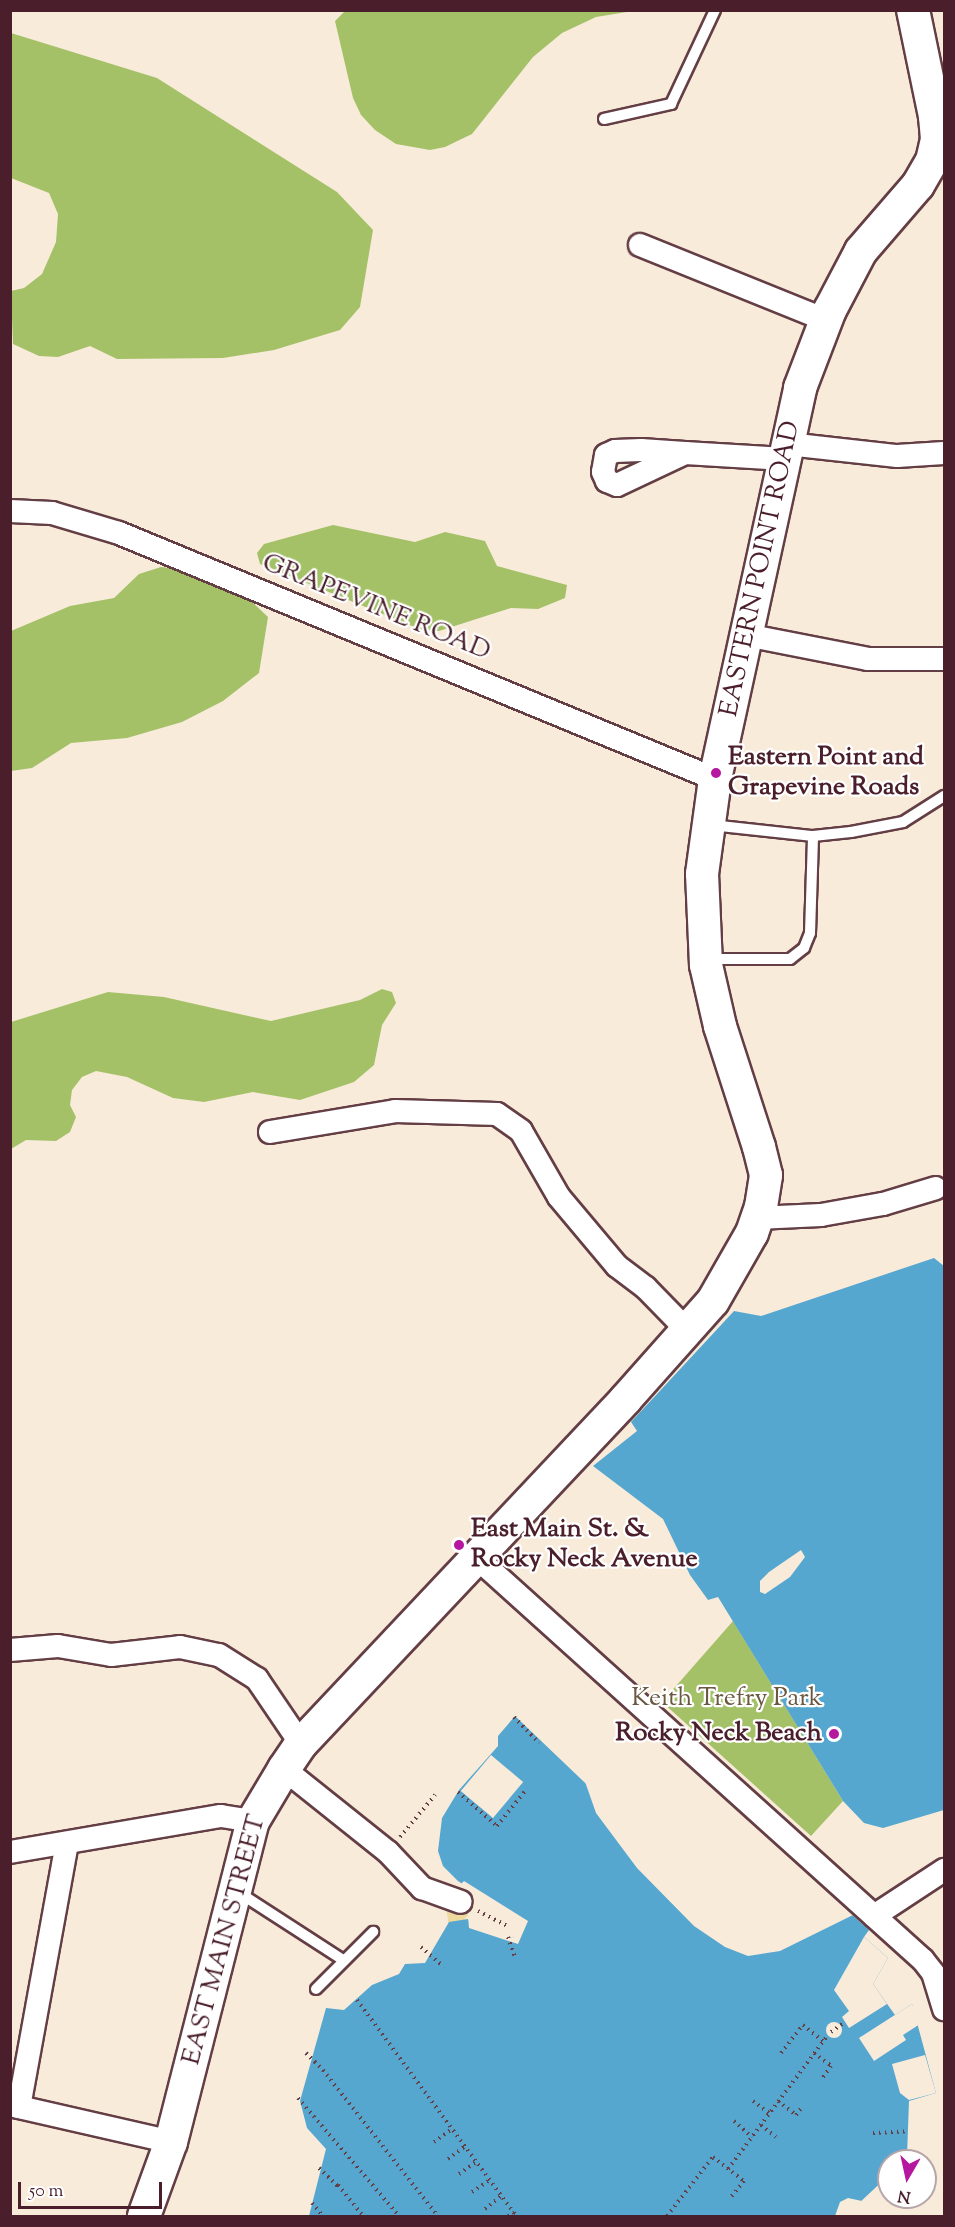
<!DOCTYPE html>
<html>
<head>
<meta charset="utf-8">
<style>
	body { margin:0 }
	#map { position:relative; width:955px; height:2227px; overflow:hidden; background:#f9ebda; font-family:"Sorts Mill Goudy",serif }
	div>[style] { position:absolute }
	.green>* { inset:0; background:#a4c168 }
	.sand>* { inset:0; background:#eeda9e }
	.water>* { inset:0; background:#56a7d0 }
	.pier>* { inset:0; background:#f9ebda; transform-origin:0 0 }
	.round { border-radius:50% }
	.path>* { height:4px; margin-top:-2px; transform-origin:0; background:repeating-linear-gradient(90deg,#643e45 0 1.5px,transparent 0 6px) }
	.roads { filter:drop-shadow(2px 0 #643e45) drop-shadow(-2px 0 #643e45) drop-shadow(0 2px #643e45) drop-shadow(0 -2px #643e45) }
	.service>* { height:10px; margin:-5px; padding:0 5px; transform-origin:5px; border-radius:5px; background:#fff }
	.minor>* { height:22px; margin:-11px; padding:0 11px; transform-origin:11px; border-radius:11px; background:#fff }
	.secondary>* { height:32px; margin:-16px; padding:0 16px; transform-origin:16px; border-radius:16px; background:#fff }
	.dots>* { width:16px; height:16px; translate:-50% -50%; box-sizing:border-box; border:3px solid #fff; border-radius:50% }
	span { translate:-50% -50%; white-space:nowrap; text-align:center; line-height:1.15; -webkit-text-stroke:4.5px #fff; paint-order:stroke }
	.street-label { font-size:26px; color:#4a1f2b }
	.poi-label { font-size:26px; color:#4a1f2b; font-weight:700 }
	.left { translate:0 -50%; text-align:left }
	.right { translate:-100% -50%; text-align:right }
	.park-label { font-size:26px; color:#6a5840 }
	.frame { position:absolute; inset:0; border:12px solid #4a1f2b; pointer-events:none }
	.north { position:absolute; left:877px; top:2149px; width:60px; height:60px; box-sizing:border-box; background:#fff; border:2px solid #b7a5aa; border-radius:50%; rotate:189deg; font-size:16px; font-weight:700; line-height:24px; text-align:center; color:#4a1f2b }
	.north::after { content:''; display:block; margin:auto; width:21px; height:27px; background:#b5179e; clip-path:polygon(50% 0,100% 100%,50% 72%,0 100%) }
	.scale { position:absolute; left:18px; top:2182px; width:144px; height:27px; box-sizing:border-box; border:3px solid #4a1f2b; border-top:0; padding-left:8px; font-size:18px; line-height:21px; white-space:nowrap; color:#4a1f2b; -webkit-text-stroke:4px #fff; paint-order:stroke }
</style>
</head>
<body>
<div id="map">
	<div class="green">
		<i style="clip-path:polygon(346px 10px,633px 10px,633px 11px,596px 17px,562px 33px,533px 57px,472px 134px,445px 147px,430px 150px,396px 144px,375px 130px,361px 115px,353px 98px,335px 21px)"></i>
		<i style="clip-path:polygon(11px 33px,157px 78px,337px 192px,373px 230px,360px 307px,340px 330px,274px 350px,223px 358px,117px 359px,90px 346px,58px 357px,39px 356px,13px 344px,11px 291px,24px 288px,42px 274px,56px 242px,58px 214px,49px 193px,11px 178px)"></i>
		<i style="clip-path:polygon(333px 525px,415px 542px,445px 532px,485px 541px,497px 566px,567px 585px,565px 598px,538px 609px,511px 608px,439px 631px,422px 630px,260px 564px,257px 553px,264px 544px)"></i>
		<i style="clip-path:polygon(161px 567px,195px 571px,246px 596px,268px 617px,259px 673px,223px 701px,182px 722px,127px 738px,71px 743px,32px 768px,11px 771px,11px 631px,70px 606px,114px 598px,139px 574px)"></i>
		<i style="clip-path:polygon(382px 989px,392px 992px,396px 1003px,382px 1025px,374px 1065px,354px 1082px,300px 1100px,253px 1092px,204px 1102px,173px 1098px,127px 1077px,96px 1071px,82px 1077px,72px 1090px,70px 1105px,76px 1117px,70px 1132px,56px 1141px,26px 1140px,11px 1149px,11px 1022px,108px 992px,164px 997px,271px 1021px,360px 1000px)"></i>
		<i style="clip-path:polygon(733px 1621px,843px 1801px,811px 1836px,662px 1702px)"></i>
	</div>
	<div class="sand">
		<i style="clip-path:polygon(460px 1906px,470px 1918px,467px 1916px,451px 1940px,446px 1907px)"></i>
	</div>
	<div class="water">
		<i style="clip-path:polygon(evenodd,934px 1258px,944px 1266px,944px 1810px,883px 1828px,864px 1823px,843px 1801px,718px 1597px,708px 1600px,690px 1575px,663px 1519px,593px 1466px,637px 1431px,631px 1422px,734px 1311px,761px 1316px,934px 1258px,801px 1550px,805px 1557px,790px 1577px,765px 1594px,760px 1592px,760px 1581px,769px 1572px,801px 1550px)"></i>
		<i style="clip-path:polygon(515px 1716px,735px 1926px,760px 1935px,842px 1906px,869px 1930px,864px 1937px,888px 1958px,873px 1984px,895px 2015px,912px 2004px,936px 2093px,909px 2101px,907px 2157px,903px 2161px,889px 2161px,889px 2175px,857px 2205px,844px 2205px,844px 2216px,309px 2216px,326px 2149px,307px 2128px,300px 2101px,326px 2008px,344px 2010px,372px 1985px,399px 1974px,405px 1964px,425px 1963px,449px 1922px,468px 1919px,471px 1926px,513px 1938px,521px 1923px,458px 1881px,443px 1866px,438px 1851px,442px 1818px,459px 1790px,498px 1746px,498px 1736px)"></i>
	</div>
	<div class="pier">
		<i style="left:491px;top:1755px;width:42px;height:47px;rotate:40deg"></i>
		<i style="clip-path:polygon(582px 1773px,716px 1905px,749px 1931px,771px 1930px,840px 1904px,853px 1915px,780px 1951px,748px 1956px,725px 1947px,694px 1926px,637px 1868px,596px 1813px)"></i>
		<i style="clip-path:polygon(464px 1881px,528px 1921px,518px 1944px,469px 1928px,468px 1916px,473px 1923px,513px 1938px,518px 1925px,460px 1885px)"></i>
		<i style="clip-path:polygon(864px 1937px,888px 1958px,873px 1984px,887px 2004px,849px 2028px,842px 2017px,849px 2011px,834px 1990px)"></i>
		<i style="clip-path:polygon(912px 2004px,920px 2024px,903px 2035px,906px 2040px,874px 2061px,859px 2038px)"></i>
		<i class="round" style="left:826px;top:2022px;width:16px;height:16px"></i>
		<i style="clip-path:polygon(925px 2055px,936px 2093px,909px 2100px,900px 2093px,892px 2064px)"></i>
		<i style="clip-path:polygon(848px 2198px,862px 2201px,854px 2208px,847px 2208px,847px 2216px,835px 2216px,840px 2202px)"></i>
	</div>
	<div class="path">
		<i style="left:514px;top:1717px;width:36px;rotate:46deg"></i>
		<i style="left:458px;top:1792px;width:52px;rotate:41.1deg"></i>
		<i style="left:497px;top:1826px;width:45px;rotate:-51.3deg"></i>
		<i style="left:400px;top:1837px;width:55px;rotate:-50.2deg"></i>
		<i style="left:478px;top:1911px;width:35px;rotate:27deg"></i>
		<i style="left:508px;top:1937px;width:21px;rotate:71deg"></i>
		<i style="left:421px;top:1947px;width:30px;rotate:41deg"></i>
		<i style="left:357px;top:2000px;width:268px;rotate:53.6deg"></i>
		<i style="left:831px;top:2032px;width:17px;rotate:-36deg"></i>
		<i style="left:306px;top:2053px;width:24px;rotate:45deg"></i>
		<i style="left:323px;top:2070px;width:186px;rotate:51.8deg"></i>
		<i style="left:781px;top:2053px;width:36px;rotate:-52deg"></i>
		<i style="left:803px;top:2025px;width:26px;rotate:39deg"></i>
		<i style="left:814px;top:2053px;width:21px;rotate:37deg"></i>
		<i style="left:831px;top:2066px;width:14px;rotate:126deg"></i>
		<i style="left:298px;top:2098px;width:155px;rotate:49.4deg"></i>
		<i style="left:753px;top:2101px;width:20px;rotate:37deg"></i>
		<i style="left:778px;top:2101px;width:23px;rotate:38deg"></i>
		<i style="left:796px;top:2115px;width:11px;rotate:-52deg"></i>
		<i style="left:734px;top:2121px;width:24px;rotate:42deg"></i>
		<i style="left:761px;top:2125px;width:19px;rotate:39deg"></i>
		<i style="left:873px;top:2133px;width:34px;rotate:-3deg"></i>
		<i style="left:434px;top:2142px;width:22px;rotate:-36deg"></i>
		<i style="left:448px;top:2159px;width:21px;rotate:-37deg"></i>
		<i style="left:319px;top:2168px;width:28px;rotate:44deg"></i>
		<i style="left:728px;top:2169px;width:166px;rotate:-53.3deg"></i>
		<i style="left:459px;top:2174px;width:21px;rotate:-35deg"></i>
		<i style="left:338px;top:2185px;width:40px;rotate:51deg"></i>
		<i style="left:472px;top:2192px;width:22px;rotate:-34deg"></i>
		<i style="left:312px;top:2203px;width:17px;rotate:50deg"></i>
		<i style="left:485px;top:2209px;width:21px;rotate:-39deg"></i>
		<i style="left:508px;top:2216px;width:7px;rotate:-27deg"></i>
		<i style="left:667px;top:2216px;width:75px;rotate:-52.1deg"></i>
		<i style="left:713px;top:2157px;width:39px;rotate:38deg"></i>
		<i style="left:744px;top:2181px;width:21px;rotate:129deg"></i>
	</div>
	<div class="roads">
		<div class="service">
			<i style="left:604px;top:119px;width:69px;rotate:-12.6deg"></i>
			<i style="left:671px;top:104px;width:104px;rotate:-64.9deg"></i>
			<i style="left:711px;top:825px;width:103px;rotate:6.2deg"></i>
			<i style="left:813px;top:836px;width:38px;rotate:-6deg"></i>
			<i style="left:851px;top:832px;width:53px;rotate:-10.9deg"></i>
			<i style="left:903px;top:822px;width:49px;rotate:-32.4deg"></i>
			<i style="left:708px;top:959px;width:82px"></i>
			<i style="left:790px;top:959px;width:18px;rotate:-38deg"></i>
			<i style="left:804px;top:948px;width:16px;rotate:-68deg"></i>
			<i style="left:810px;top:933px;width:97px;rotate:-88.2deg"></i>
			<i style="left:238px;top:1892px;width:125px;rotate:32.9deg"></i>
			<i style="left:316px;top:1989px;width:81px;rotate:-45deg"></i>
		</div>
		<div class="minor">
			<i style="left:640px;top:245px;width:201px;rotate:22deg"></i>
			<i style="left:788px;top:444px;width:110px;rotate:6.3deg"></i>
			<i style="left:897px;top:456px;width:47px;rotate:-3.7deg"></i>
			<i style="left:685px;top:453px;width:75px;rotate:154.8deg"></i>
			<i style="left:617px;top:485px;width:11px;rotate:-158deg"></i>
			<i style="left:607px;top:481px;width:10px;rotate:-114deg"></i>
			<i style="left:603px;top:472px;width:17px;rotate:-80deg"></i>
			<i style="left:606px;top:455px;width:10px;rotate:-24deg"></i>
			<i style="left:615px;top:451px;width:26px;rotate:-2deg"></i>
			<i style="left:641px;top:450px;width:44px;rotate:3.9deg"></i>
			<i style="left:685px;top:453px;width:100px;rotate:3.4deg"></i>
			<i style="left:10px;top:511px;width:42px;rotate:2.7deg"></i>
			<i style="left:52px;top:513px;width:70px;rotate:16.6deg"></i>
			<i style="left:119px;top:533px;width:645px;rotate:22.43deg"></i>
			<i style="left:746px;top:635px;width:124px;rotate:11.1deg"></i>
			<i style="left:868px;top:659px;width:76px"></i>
			<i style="left:270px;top:1132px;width:127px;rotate:-9.5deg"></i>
			<i style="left:395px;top:1111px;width:102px;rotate:1.7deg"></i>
			<i style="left:497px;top:1114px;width:29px;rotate:35deg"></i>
			<i style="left:521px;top:1131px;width:76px;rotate:60.1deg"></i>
			<i style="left:559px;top:1197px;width:90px;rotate:50deg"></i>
			<i style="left:617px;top:1266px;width:36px;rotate:37deg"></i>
			<i style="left:646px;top:1288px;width:59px;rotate:45.7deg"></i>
			<i style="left:757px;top:1218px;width:64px;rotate:-2.7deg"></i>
			<i style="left:821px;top:1215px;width:63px;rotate:-10.1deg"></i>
			<i style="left:883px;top:1204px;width:55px;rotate:-16.8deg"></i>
			<i style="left:477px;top:1558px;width:600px;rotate:42.03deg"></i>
			<i style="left:923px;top:1960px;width:16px;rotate:52deg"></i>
			<i style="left:933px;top:1973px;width:38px;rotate:73deg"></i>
			<i style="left:10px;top:1650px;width:48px;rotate:-4.8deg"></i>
			<i style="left:58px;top:1646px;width:54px;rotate:9.6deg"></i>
			<i style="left:111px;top:1655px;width:69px;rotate:-6.6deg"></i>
			<i style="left:180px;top:1647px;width:40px;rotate:12deg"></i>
			<i style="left:219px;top:1655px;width:45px;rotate:32.3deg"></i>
			<i style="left:257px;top:1679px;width:78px;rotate:55.9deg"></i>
			<i style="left:284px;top:1769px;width:133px;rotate:38.6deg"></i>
			<i style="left:388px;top:1852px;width:50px;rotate:46.6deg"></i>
			<i style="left:422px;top:1888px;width:41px;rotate:19.7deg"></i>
			<i style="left:10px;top:1852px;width:214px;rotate:-9.7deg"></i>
			<i style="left:221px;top:1816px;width:32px;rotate:9deg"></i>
			<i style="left:874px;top:1916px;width:84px;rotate:-33.3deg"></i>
			<i style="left:10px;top:2105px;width:165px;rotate:12.9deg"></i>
			<i style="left:19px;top:2107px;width:268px;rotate:-79.7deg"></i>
		</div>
		<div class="secondary">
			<i style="left:144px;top:2216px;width:79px;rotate:-70deg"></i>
			<i style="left:171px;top:2142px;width:331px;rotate:-75.7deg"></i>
			<i style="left:253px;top:1821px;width:61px;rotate:-59.2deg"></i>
			<i style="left:284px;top:1769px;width:30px;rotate:-56deg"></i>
			<i style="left:301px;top:1744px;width:473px;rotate:-46.7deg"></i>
			<i style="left:625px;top:1400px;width:132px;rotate:-48.4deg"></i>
			<i style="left:713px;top:1301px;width:78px;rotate:-60.2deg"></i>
			<i style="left:752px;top:1233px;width:28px;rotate:-71deg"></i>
			<i style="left:761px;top:1207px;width:32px;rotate:-81deg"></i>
			<i style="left:766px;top:1175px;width:29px;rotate:-104deg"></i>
			<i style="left:759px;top:1147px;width:127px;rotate:-107.9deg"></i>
			<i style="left:720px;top:1026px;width:63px;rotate:-102.9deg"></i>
			<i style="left:706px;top:965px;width:91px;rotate:-92.5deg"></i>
			<i style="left:702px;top:874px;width:96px;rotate:-82.2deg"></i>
			<i style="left:715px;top:779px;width:400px;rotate:-77.7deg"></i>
			<i style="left:800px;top:388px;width:84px;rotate:-69deg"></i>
			<i style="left:830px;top:310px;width:67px;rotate:-62.3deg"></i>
			<i style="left:861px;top:251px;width:87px;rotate:-49.2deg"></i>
			<i style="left:918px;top:185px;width:28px;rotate:-60deg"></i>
			<i style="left:932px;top:161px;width:23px;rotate:-77deg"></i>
			<i style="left:937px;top:139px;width:23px;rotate:-95deg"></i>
			<i style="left:935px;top:116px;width:108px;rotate:-101.7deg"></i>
		</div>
	</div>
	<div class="dots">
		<i style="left:716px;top:773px;background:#b5179e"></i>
		<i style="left:459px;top:1545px;background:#b5179e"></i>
		<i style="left:834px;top:1734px;background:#b5179e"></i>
	</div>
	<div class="street-label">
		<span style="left:761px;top:569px;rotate:-78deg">EASTERN POINT ROAD</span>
		<span style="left:376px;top:608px;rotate:22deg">GRAPEVINE ROAD</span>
		<span style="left:225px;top:1940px;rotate:-75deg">EAST MAIN STREET</span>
	</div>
	<div class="poi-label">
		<span class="left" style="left:728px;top:773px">Eastern Point and<br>Grapevine Roads</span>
		<span class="left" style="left:471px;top:1545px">East Main St. &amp;<br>Rocky Neck Avenue</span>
		<span class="right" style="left:822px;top:1734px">Rocky Neck Beach</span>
	</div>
	<div class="park-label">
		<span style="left:727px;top:1699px">Keith Trefry Park</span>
	</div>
	<div class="frame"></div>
	<div class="north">N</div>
	<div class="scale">50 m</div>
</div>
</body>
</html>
